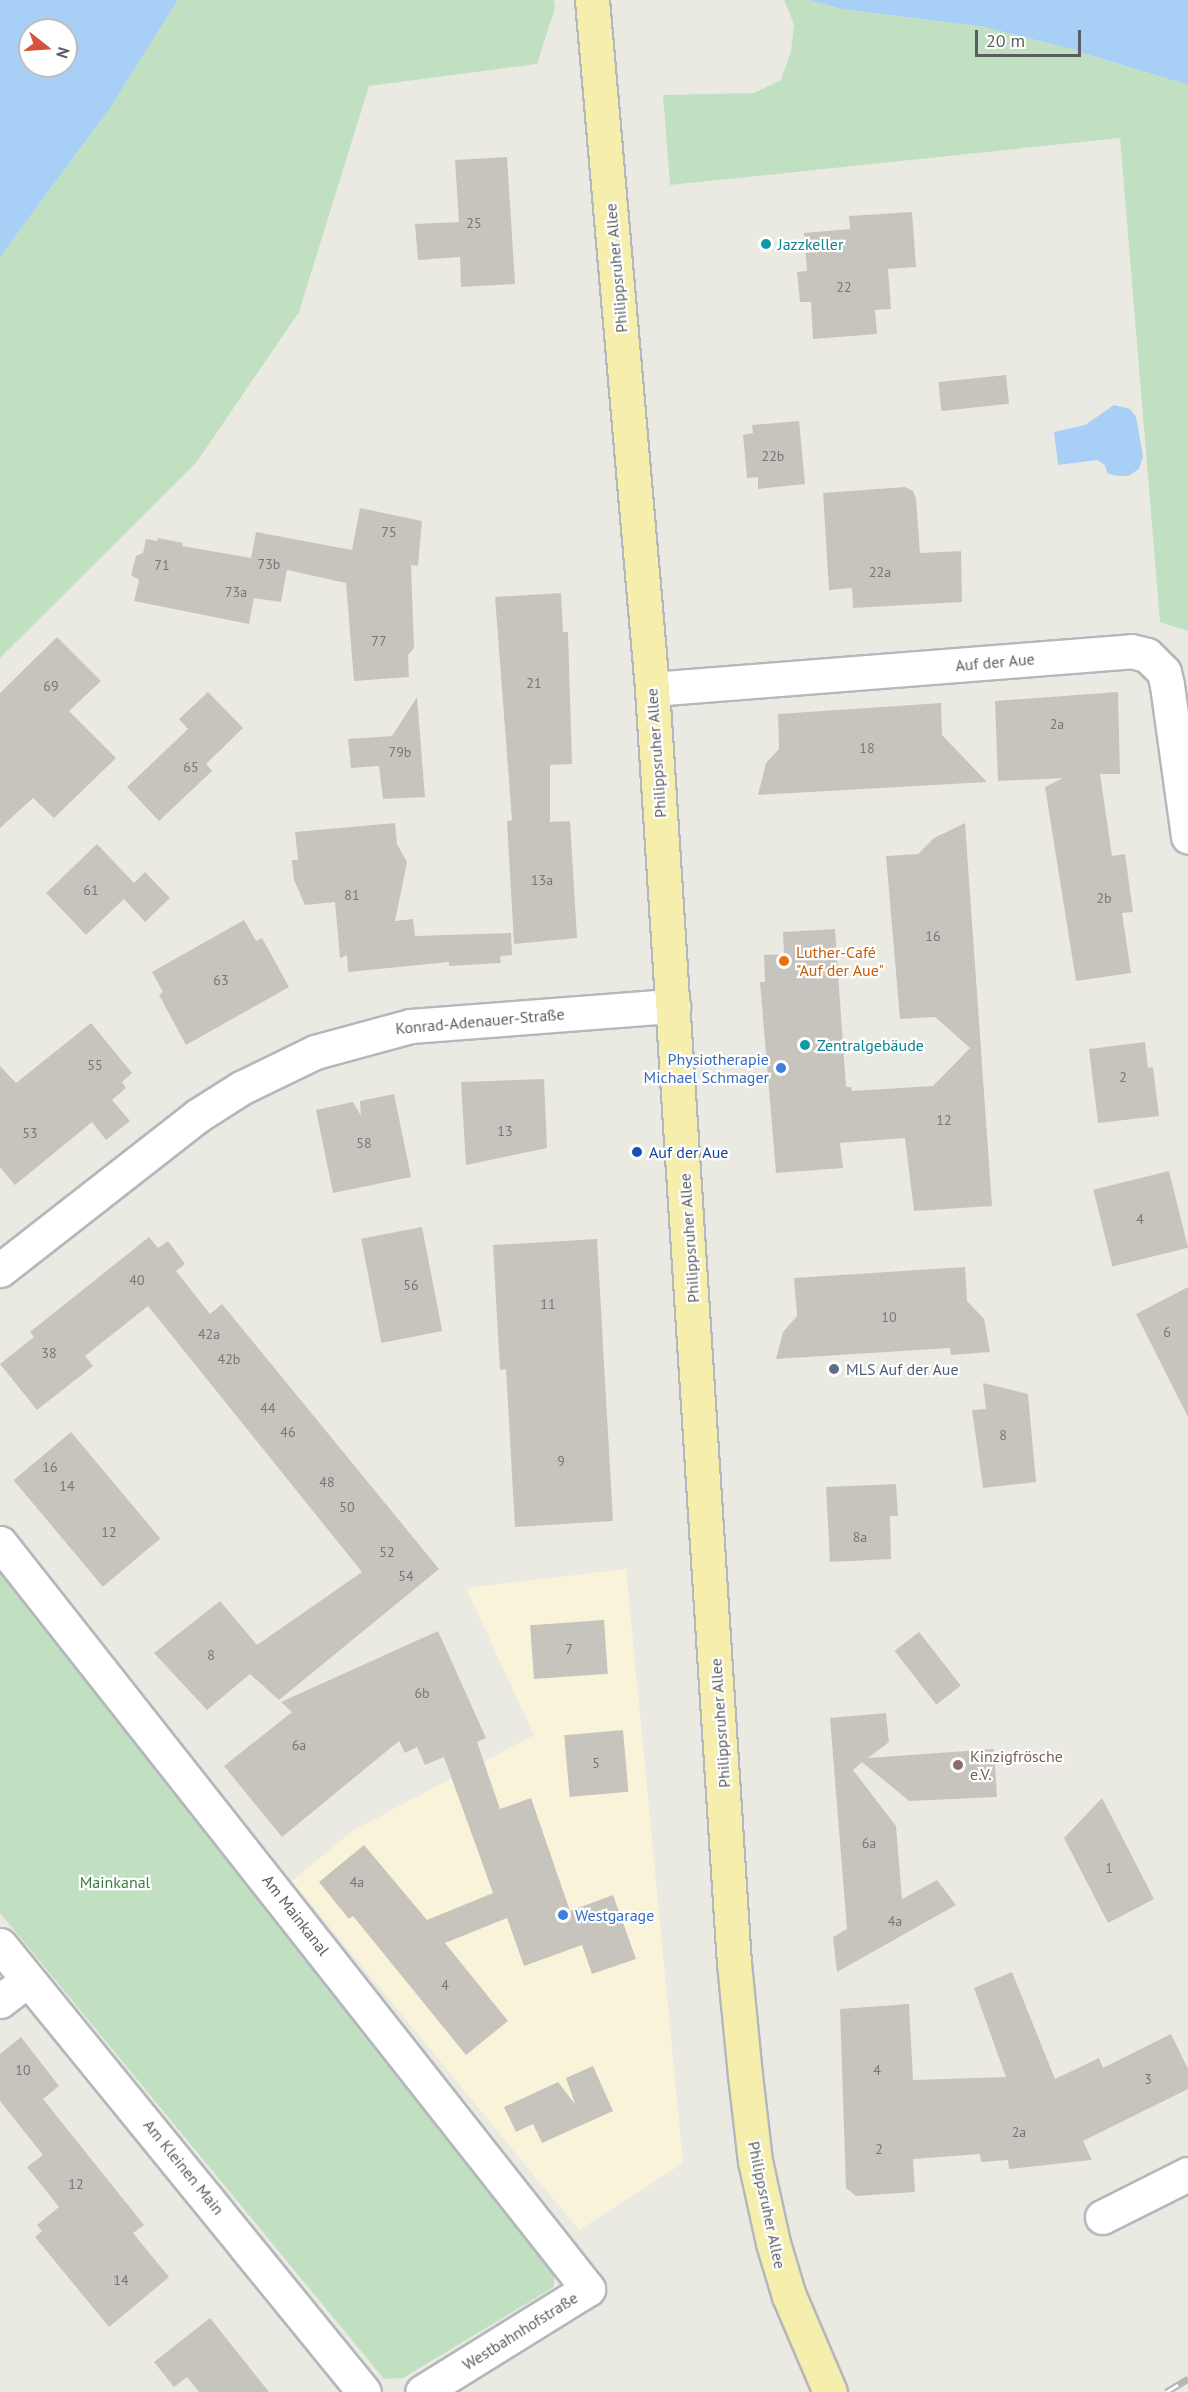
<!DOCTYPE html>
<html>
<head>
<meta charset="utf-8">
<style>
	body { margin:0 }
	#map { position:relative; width:1188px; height:2392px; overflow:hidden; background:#ebeae2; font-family:"PT Sans",sans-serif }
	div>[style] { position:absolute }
	.commercial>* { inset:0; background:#f9f4d9 }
	.green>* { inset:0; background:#c1e0c2 }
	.water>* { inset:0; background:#a8cff5 }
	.building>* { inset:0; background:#c7c4be; transform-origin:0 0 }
	.roads { filter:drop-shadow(2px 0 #b4b7bb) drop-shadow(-2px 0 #b4b7bb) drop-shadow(0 2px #b4b7bb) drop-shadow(0 -2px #b4b7bb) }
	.minor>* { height:33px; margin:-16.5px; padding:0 16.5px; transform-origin:16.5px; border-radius:16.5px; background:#fff }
	.major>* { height:33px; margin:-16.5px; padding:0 16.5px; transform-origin:16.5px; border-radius:16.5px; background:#f5eead }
	.rail>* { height:7px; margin-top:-3.5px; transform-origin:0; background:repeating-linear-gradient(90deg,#fff 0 14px,#b2b3b3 0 28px); box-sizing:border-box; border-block:2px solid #b2b3b3 }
	.dots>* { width:16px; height:16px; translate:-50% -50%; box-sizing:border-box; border:3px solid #fff; border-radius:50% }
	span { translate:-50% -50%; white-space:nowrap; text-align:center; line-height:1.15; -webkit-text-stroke:4.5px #fff; paint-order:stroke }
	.number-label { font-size:14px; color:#757778 }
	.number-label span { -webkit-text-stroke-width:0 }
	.culture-label { font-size:16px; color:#0d838f }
	.left { translate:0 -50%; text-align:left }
	.street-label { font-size:16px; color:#5a5d61 }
	.food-label { font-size:16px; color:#c56008 }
	.shop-label { font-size:16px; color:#366cbe }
	.right { translate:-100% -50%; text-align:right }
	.transit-label { font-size:16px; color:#164399 }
	.service-label { font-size:16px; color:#4e5e75 }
	.education-label { font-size:16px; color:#785e54 }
	.park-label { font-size:16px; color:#3d7d44 }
	.north { position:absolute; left:18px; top:18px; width:60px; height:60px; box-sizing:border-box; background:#fff; border:2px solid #bdbec0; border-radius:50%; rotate:107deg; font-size:16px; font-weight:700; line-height:24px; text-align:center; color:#5a5d61 }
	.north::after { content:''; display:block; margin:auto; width:21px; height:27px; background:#d5533e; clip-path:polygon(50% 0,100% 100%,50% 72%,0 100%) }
	.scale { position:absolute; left:975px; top:30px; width:106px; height:27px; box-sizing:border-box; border:3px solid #5a5d61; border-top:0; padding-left:8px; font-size:18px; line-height:21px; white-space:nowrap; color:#5a5d61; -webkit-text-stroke:4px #fff; paint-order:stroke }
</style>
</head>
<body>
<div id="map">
	<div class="commercial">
		<i style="clip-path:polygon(626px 1569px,683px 2163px,579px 2230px,292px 1881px,352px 1831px,534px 1735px,466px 1588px)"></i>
	</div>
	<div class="green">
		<i style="clip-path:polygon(178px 0,554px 0,555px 8px,537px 64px,369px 86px,299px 312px,196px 463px,0 658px,0 257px,110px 108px)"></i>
		<i style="clip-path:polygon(784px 0,809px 0,842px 9px,984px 27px,1064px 47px,1188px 85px,1188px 631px,1160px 622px,1120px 138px,670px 185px,663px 95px,754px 93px,781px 80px,791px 51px,794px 24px)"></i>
		<i style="clip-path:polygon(0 1561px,554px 2258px,554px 2287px,403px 2378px,384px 2379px,0 1913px)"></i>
	</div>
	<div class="water">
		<i style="clip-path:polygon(evenodd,0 0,178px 0,110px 108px,0 257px,0 0,30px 30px,66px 30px,66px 66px,30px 66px,30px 30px)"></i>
		<i style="clip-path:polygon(809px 0,1188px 0,1188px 85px,1064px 47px,984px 27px,842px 9px)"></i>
		<i style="clip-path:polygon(1114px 405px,1130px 409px,1136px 417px,1143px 456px,1139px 469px,1128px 476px,1117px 476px,1107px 473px,1105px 465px,1097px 460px,1058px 465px,1054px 432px,1085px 425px)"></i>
	</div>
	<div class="building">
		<i style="clip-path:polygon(507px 157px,515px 284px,461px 287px,460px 257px,418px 260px,415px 224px,459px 222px,455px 160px)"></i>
		<i style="clip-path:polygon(912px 212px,916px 267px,888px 269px,891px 309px,875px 310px,877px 334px,813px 339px,811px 302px,800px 302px,797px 272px,807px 271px,804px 233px,850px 229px,849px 216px)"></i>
		<i style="left:1006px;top:375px;width:29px;height:68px;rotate:84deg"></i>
		<i style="clip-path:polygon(799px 421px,805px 484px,758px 489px,758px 477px,747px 478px,743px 435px,753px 433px,752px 425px)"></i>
		<i style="clip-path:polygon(905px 487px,913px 491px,916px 499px,920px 553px,961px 551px,962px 602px,853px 608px,852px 588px,829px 590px,823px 493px)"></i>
		<i style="clip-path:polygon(360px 508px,422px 521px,418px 566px,411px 565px,414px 648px,408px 655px,409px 677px,354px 681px,346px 583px,287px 570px,281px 602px,254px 598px,249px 624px,134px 601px,139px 580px,131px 575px,136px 556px,143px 553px,146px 539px,157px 541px,158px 538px,183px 543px,182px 546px,251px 558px,256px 532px,352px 550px)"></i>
		<i style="clip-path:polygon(561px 593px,563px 632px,568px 632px,572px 764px,550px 765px,550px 822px,570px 821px,577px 938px,514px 944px,507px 821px,512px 820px,495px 597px)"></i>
		<i style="clip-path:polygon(57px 637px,101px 681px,69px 711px,116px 758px,54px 818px,33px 798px,0 828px,0 693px)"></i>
		<i style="clip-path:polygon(208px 692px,243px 728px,206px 764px,212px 771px,159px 821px,127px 787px,188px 729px,179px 719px)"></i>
		<i style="clip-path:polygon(1118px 692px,1120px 774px,1100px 774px,1112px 856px,1125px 854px,1133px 912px,1122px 913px,1131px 973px,1076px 981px,1045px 787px,1063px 778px,998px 781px,995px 701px)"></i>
		<i style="clip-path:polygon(417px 697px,425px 797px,383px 799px,379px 766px,351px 768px,348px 739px,392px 736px)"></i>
		<i style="clip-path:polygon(941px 703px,942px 735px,987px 782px,758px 795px,766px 763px,779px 749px,778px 714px)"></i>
		<i style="clip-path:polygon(395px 823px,397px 844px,407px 862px,395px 921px,413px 919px,415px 936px,511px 933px,512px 955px,500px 956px,501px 963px,449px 966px,449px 962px,348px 972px,347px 955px,340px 958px,335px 902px,305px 905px,294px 880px,292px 860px,298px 860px,295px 832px)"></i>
		<i style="clip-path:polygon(965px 823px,992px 1206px,914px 1211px,905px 1138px,840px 1143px,843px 1168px,776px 1173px,760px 982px,765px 982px,764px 955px,784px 954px,783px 932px,835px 929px,846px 1087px,851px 1087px,852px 1091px,933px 1086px,970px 1048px,935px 1017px,900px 1019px,886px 856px,918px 854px,934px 838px)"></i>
		<i style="clip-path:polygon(97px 844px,134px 883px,145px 872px,170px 898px,145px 922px,124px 899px,86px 935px,46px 893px)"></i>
		<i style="clip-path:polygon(244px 920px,256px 941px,262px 938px,289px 987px,186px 1045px,159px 995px,163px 992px,152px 972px)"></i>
		<i style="clip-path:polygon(91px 1023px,132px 1073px,122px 1082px,126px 1088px,112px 1100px,130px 1121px,106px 1140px,92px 1122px,15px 1185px,0 1167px,0 1066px,16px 1083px)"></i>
		<i style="clip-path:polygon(1145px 1042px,1148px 1068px,1153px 1067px,1159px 1116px,1098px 1123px,1089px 1049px)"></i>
		<i style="clip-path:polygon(544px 1079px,547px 1148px,466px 1165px,461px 1082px)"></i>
		<i style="clip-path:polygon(394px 1094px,411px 1177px,333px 1193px,316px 1110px,353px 1102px,361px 1116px,360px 1101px)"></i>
		<i style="left:1169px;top:1171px;width:79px;height:78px;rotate:76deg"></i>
		<i style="left:422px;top:1227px;width:106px;height:62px;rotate:79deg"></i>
		<i style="clip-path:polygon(149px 1237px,158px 1248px,168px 1241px,185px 1264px,176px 1271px,210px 1314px,222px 1304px,439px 1569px,279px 1700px,250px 1674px,207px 1710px,154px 1653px,220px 1601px,257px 1645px,362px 1572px,148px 1306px,85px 1356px,93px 1366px,37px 1410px,0 1364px,34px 1337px,30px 1332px)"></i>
		<i style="clip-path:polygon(597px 1239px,613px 1521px,515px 1527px,506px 1369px,500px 1370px,493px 1245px)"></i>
		<i style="clip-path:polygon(965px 1267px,967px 1301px,984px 1319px,990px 1352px,951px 1355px,950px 1348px,776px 1359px,783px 1332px,797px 1316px,794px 1278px)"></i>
		<i style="clip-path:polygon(1188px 1287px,1188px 1417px,1136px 1314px)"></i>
		<i style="clip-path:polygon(983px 1383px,1028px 1394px,1036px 1482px,983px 1488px,972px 1410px,986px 1409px)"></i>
		<i style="left:71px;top:1432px;width:139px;height:75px;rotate:50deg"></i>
		<i style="clip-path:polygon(896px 1484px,898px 1516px,890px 1516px,891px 1559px,830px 1562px,826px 1487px)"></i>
		<i style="left:604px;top:1620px;width:54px;height:74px;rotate:86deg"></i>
		<i style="clip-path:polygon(438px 1631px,486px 1738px,477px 1742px,500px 1809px,531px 1798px,570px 1911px,613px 1895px,636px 1959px,592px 1974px,582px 1945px,524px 1966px,507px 1918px,445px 1943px,508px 2021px,466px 2055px,353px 1916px,349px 1919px,319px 1882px,364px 1845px,427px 1920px,493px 1893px,444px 1757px,425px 1765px,417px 1747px,405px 1753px,399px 1741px,282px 1837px,224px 1766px,292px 1712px,281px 1702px)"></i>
		<i style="left:919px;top:1632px;width:68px;height:31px;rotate:52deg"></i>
		<i style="clip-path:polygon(886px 1713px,889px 1742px,868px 1758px,994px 1749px,997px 1797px,909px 1801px,862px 1762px,853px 1770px,896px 1826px,902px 1899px,937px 1880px,956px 1905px,837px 1972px,833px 1937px,847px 1929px,830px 1718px)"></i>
		<i style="left:623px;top:1730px;width:62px;height:59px;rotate:85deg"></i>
		<i style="clip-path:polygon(1102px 1798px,1154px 1899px,1108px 1923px,1064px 1838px)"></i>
		<i style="clip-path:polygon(1012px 1972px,1055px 2079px,1099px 2058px,1103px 2068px,1171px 2034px,1188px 2069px,1188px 2089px,1083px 2141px,1092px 2160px,1009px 2169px,1008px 2160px,981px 2162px,980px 2154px,913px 2159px,915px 2192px,856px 2196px,846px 2188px,840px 2009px,909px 2004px,913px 2080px,1006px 2077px,974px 1988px)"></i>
		<i style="clip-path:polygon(21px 2037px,59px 2086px,43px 2099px,144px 2225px,133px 2233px,169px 2277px,109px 2327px,35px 2237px,42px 2231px,37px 2225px,59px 2207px,27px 2167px,43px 2155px,0 2101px,0 2054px)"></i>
		<i style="clip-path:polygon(593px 2066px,613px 2111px,542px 2143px,533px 2124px,516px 2132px,504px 2107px,558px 2082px,575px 2104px,566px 2078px)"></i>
		<i style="clip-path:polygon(210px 2318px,230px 2343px,269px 2392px,199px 2392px,187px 2377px,174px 2387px,154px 2362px)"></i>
	</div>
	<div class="roads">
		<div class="minor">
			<i style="left:652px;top:689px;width:481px;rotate:-4.5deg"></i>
			<i style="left:1131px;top:651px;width:16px;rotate:14deg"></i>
			<i style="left:1147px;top:655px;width:24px;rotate:45deg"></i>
			<i style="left:1164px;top:672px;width:13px;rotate:77deg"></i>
			<i style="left:1167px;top:685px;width:153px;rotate:82.1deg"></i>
			<i style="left:0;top:1270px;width:250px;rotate:-38deg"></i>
			<i style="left:197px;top:1116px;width:52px;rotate:-32.5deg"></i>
			<i style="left:241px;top:1088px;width:82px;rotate:-25.9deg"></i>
			<i style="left:315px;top:1052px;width:99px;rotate:-15.2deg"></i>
			<i style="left:411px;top:1026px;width:263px;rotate:-4.4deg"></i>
			<i style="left:0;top:1543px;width:950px;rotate:51.75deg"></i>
			<i style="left:588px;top:2289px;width:195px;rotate:148.2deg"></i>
			<i style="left:0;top:1945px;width:576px;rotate:50.84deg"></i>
			<i style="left:0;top:2001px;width:35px;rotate:-37deg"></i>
			<i style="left:1102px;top:2217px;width:96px;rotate:-26.6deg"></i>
		</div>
		<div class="major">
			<i style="left:592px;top:0;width:692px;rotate:85.02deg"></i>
			<i style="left:652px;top:689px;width:1277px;rotate:86.32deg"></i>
			<i style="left:734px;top:1963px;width:113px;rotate:84.4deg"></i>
			<i style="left:745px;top:2075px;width:87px;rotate:83.4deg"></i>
			<i style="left:755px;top:2161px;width:84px;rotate:77.6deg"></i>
			<i style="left:773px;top:2243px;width:55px;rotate:73.2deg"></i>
			<i style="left:789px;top:2296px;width:104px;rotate:66.9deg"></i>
		</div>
	</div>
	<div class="rail">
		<i style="left:1166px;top:2392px;width:26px;rotate:-31deg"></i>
	</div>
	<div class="dots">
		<i style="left:766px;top:244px;background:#0f9aa8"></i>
		<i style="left:784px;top:961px;background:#e8710a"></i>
		<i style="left:805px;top:1045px;background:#0f9aa8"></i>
		<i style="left:781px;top:1068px;background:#3f7fe0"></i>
		<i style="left:637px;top:1152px;background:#1a4fb4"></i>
		<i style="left:834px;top:1369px;background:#5c6f8a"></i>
		<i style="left:958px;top:1765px;background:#8d6e63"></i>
		<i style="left:563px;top:1915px;background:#3f7fe0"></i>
	</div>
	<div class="number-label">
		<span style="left:474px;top:223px">25</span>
		<span style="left:844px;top:287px">22</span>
		<span style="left:773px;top:456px">22b</span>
		<span style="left:389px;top:532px">75</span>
		<span style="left:269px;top:564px">73b</span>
		<span style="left:162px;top:565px">71</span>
		<span style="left:880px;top:572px">22a</span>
		<span style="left:236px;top:592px">73a</span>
		<span style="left:379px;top:641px">77</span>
		<span style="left:534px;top:683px">21</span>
		<span style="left:51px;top:686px">69</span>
		<span style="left:1057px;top:724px">2a</span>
		<span style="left:867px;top:748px">18</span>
		<span style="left:400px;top:752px">79b</span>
		<span style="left:191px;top:767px">65</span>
		<span style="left:542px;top:880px">13a</span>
		<span style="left:91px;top:890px">61</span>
		<span style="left:352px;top:895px">81</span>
		<span style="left:1104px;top:898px">2b</span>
		<span style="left:933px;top:936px">16</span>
		<span style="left:221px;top:980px">63</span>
		<span style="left:95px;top:1065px">55</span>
		<span style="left:1123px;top:1077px">2</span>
		<span style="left:944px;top:1120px">12</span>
		<span style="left:505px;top:1131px">13</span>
		<span style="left:30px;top:1133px">53</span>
		<span style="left:364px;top:1143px">58</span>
		<span style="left:1140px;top:1219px">4</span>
		<span style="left:137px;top:1280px">40</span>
		<span style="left:411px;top:1285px">56</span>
		<span style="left:548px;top:1304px">11</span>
		<span style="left:889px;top:1317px">10</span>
		<span style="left:1167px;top:1332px">6</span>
		<span style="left:209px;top:1334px">42a</span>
		<span style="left:49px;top:1353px">38</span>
		<span style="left:229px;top:1359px">42b</span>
		<span style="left:268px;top:1408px">44</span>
		<span style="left:288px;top:1432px">46</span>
		<span style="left:1003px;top:1435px">8</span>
		<span style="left:561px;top:1461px">9</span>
		<span style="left:50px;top:1467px">16</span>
		<span style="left:327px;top:1482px">48</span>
		<span style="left:67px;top:1486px">14</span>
		<span style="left:347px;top:1507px">50</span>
		<span style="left:109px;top:1532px">12</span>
		<span style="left:860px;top:1537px">8a</span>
		<span style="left:387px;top:1552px">52</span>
		<span style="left:406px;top:1576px">54</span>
		<span style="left:569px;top:1649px">7</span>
		<span style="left:211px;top:1655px">8</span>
		<span style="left:422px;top:1693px">6b</span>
		<span style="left:299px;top:1745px">6a</span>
		<span style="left:596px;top:1763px">5</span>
		<span style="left:869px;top:1843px">6a</span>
		<span style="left:1109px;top:1868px">1</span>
		<span style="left:357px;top:1882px">4a</span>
		<span style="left:895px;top:1921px">4a</span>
		<span style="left:445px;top:1985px">4</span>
		<span style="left:23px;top:2070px">10</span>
		<span style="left:877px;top:2070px">4</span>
		<span style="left:1148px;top:2079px">3</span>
		<span style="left:1019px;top:2132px">2a</span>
		<span style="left:879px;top:2149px">2</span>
		<span style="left:76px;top:2184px">12</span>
		<span style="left:121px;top:2280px">14</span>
	</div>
	<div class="culture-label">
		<span class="left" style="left:778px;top:244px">Jazzkeller</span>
		<span class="left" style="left:817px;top:1045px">Zentralgebäude</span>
	</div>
	<div class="street-label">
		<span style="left:616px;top:268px;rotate:-95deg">Philippsruher Allee</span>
		<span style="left:995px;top:662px;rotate:-5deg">Auf der Aue</span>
		<span style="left:656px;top:753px;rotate:-94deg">Philippsruher Allee</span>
		<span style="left:480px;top:1021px;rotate:-5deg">Konrad-Adenauer-Straße</span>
		<span style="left:689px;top:1238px;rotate:-94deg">Philippsruher Allee</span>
		<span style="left:720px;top:1723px;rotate:-94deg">Philippsruher Allee</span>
		<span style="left:296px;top:1915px;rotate:52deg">Am Mainkanal</span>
		<span style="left:184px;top:2167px;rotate:51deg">Am Kleinen Main</span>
		<span style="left:767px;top:2205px;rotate:78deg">Philippsruher Allee</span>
		<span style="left:520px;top:2331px;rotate:-32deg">Westbahnhofstraße</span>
	</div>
	<div class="food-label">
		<span class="left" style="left:796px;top:961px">Luther-Café<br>"Auf der Aue"</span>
	</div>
	<div class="shop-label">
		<span class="right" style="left:769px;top:1068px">Physiotherapie<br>Michael Schmager</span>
		<span class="left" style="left:575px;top:1915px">Westgarage</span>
	</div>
	<div class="transit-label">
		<span class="left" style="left:649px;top:1152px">Auf der Aue</span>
	</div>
	<div class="service-label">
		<span class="left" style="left:846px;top:1369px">MLS Auf der Aue</span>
	</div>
	<div class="education-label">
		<span class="left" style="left:970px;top:1765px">Kinzigfrösche<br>e.V.</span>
	</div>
	<div class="park-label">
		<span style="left:115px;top:1882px">Mainkanal</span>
	</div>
	<div class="north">N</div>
	<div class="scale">20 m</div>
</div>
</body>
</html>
